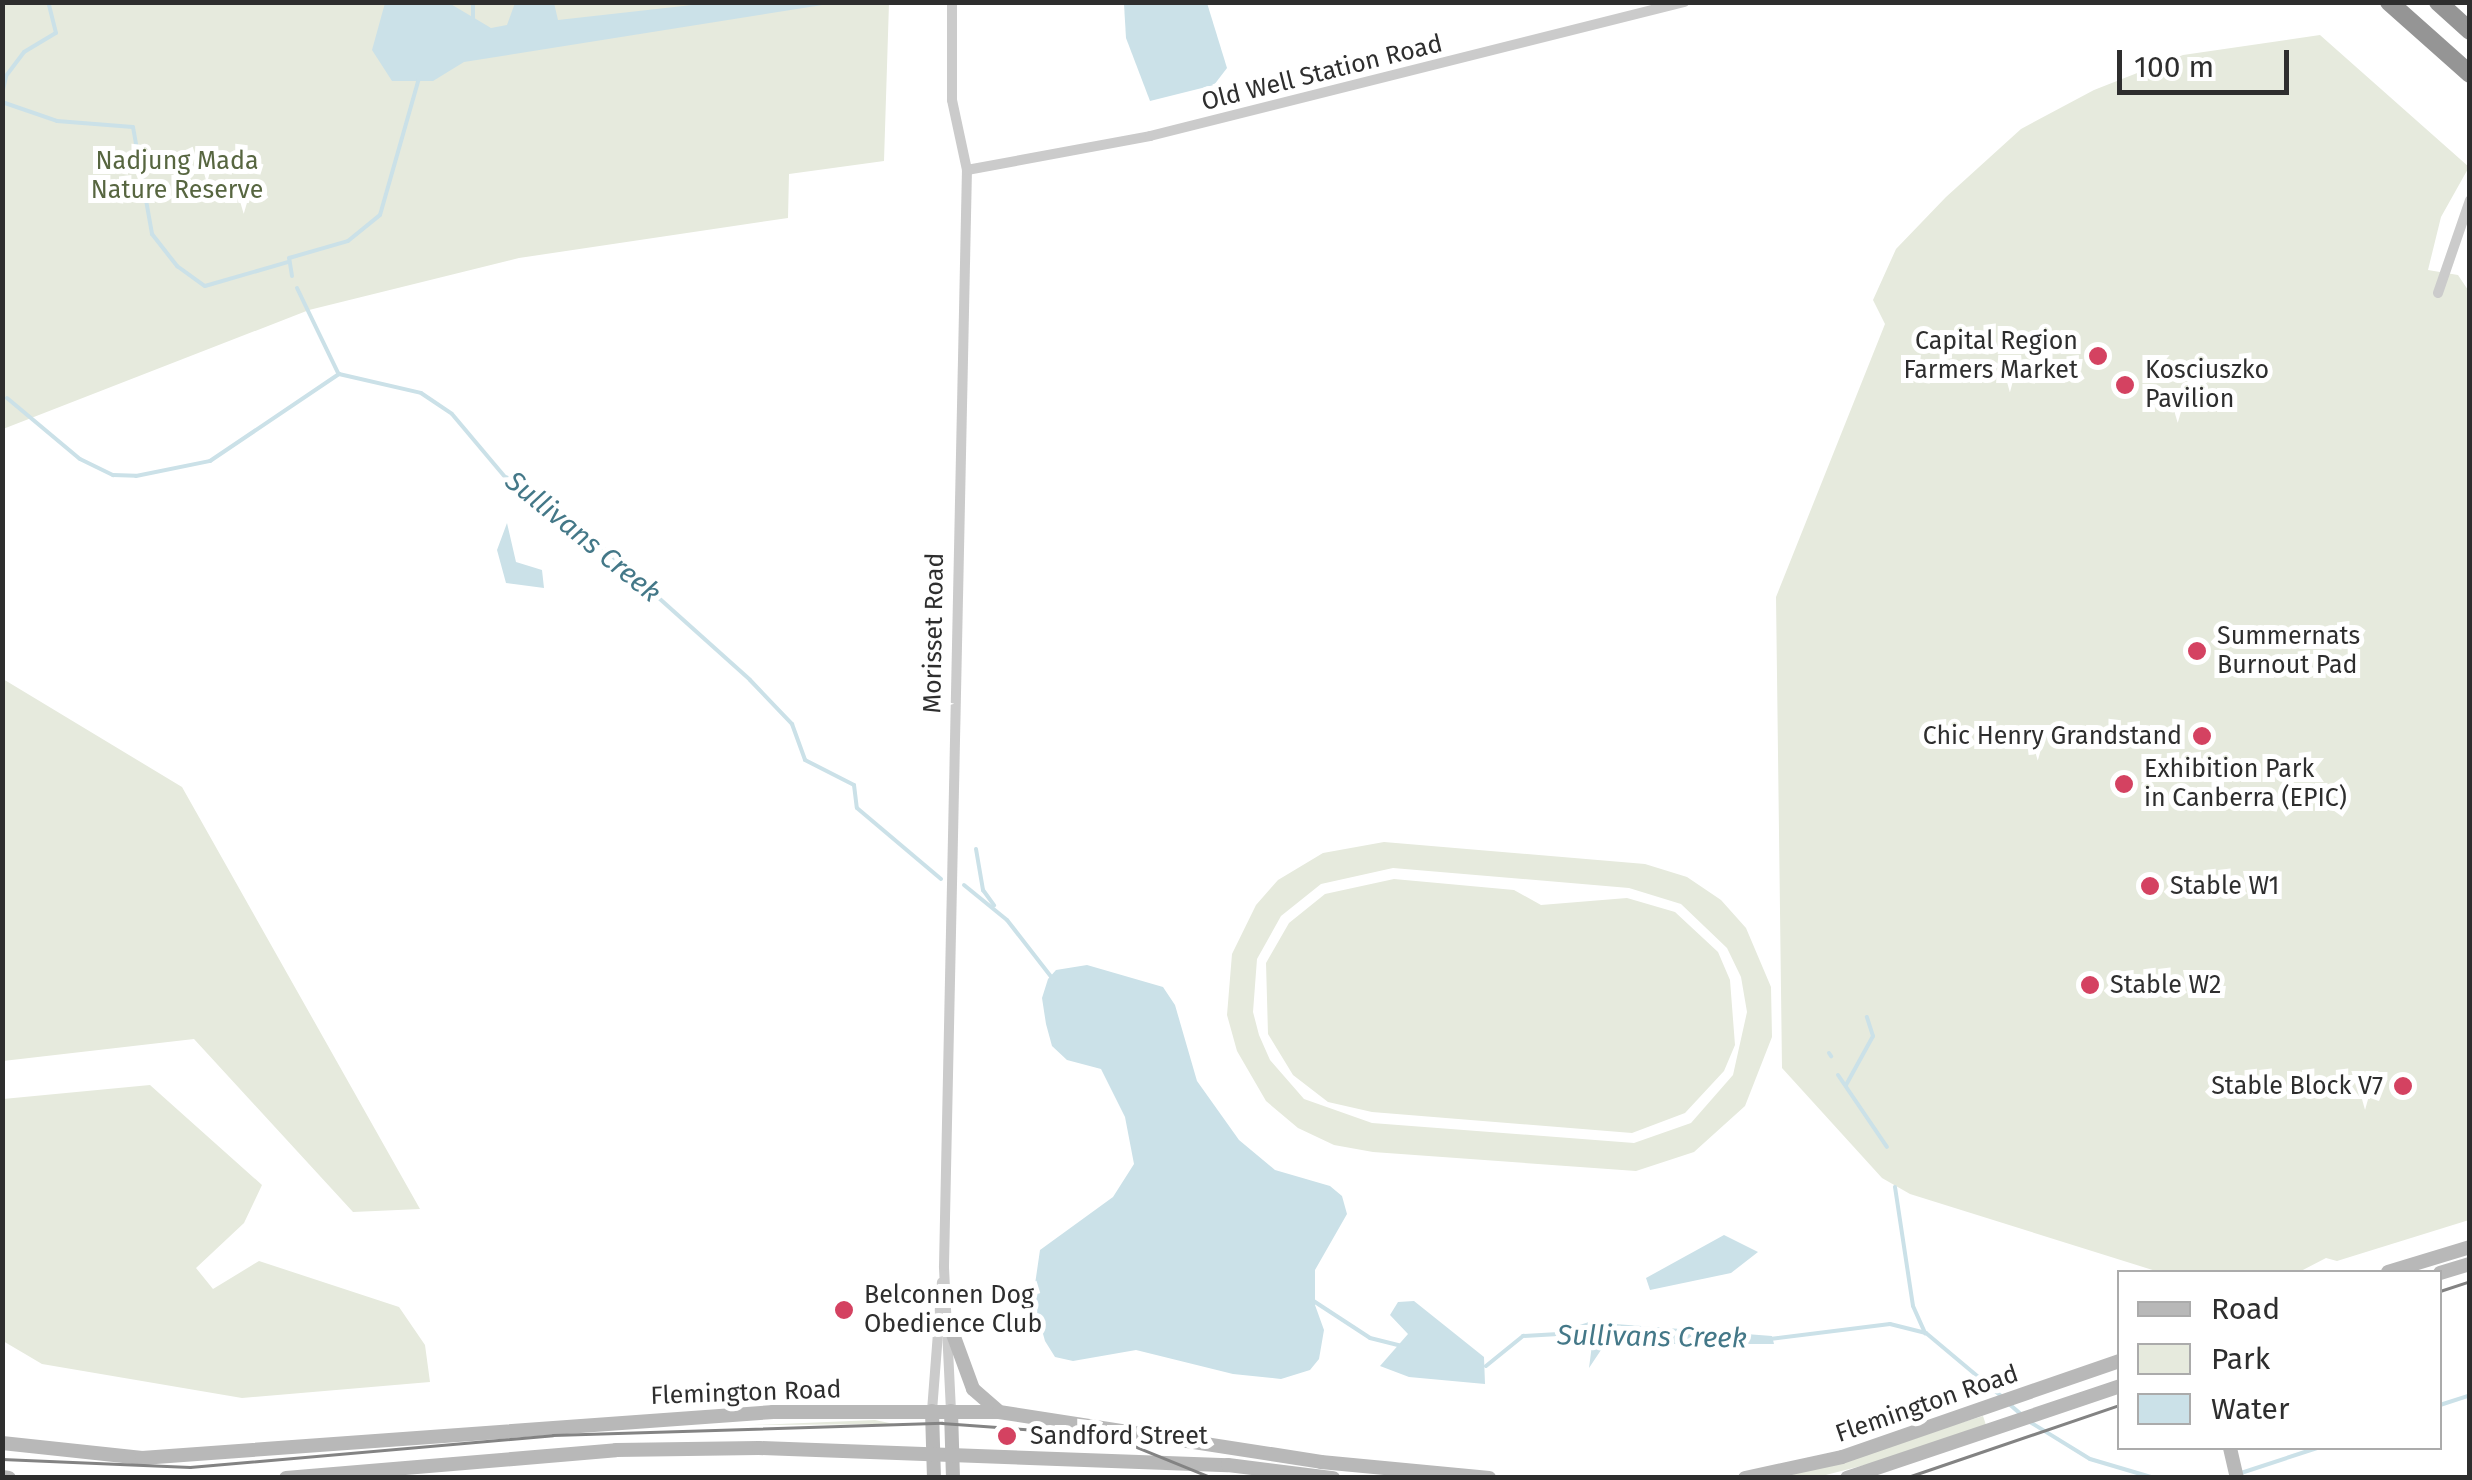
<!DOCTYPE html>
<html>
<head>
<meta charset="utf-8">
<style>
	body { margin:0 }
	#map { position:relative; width:2472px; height:1480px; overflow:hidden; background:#fff; font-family:"Fira Sans",sans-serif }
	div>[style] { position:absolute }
	.green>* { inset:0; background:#e6eadd }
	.water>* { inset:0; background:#cbe1e8 }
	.stream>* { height:4px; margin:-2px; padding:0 2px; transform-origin:2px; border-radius:2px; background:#cbe1e8 }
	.street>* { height:10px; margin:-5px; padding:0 5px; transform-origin:5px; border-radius:5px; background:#cbcbcb }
	.secondary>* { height:14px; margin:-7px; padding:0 7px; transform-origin:7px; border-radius:7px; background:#b8b8b8 }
	.highway>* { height:18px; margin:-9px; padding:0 9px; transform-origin:9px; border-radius:9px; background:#959595 }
	.tram>* { height:2.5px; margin:-1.25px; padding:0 1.25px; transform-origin:1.25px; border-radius:1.25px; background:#838383 }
	.dots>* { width:28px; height:28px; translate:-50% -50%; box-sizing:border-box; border:5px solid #fff; border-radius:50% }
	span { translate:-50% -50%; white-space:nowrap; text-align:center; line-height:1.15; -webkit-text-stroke:10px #fff; paint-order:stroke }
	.street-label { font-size:25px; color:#2e2e2e }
	.park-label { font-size:25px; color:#576640 }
	.poi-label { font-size:25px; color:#2e2e2e }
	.right { translate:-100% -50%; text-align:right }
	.left { translate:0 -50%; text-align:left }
	.water-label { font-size:28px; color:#447888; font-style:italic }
	.frame { position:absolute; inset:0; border:5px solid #2e2e2e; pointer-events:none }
	.legend { position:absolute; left:2117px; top:1270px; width:325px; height:180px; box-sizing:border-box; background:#fff; border:2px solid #ababab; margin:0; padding:12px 18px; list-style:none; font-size:30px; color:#2e2e2e }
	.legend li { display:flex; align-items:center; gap:20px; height:50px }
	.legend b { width:50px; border:2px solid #ababab }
	.scale { position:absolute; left:2117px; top:50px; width:172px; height:45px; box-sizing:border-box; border:5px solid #2e2e2e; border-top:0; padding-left:12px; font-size:30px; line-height:35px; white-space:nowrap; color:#2e2e2e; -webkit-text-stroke:8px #fff; paint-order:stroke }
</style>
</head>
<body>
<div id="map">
	<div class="green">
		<i style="clip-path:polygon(3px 3px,889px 3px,884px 161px,789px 174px,788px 218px,519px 258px,309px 310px,3px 429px)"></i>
		<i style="clip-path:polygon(2320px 35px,2469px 167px,2441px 217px,2428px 270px,2458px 275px,2470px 293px,2469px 1220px,2337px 1261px,2326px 1258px,2299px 1272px,2159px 1272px,1910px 1194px,1882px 1178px,1782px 1068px,1776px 597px,1885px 324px,1873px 300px,1896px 249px,1946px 197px,2021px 129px,2094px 90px,2183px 55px)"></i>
		<i style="clip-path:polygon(3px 679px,182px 787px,420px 1209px,353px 1212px,194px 1039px,3px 1061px)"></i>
		<i style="clip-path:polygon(evenodd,1384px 842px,1645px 864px,1687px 877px,1721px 900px,1746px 928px,1771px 987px,1772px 1037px,1745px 1106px,1694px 1152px,1636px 1171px,1373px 1152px,1334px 1145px,1298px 1128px,1266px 1101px,1237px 1051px,1227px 1015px,1232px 954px,1256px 905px,1278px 880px,1323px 853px,1384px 842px,1393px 868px,1629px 888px,1681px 904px,1727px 948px,1741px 977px,1747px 1012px,1733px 1075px,1691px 1123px,1634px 1143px,1372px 1123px,1304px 1099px,1270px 1060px,1259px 1035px,1253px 1012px,1257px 959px,1281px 916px,1321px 884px,1393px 868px)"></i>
		<i style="clip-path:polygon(1394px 879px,1514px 890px,1541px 905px,1627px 898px,1675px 912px,1718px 952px,1730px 980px,1735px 1045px,1724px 1071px,1685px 1113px,1632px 1133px,1372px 1112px,1328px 1102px,1293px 1075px,1268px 1034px,1266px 963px,1289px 923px,1325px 894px)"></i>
		<i style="clip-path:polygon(150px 1085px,262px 1185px,244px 1223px,196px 1268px,213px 1289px,259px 1261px,399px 1307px,425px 1345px,430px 1382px,242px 1398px,42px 1364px,3px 1341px,3px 1099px)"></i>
		<i style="clip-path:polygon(1983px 1416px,1986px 1425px,1892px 1458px,1818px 1477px,1781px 1478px)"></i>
		<i style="clip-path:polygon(875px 1420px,894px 1424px,650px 1426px,754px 1425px)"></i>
	</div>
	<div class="water">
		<i style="clip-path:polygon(719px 2px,835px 3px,464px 62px,433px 81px,392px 81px,372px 50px,385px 3px,449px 3px,491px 28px,507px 25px,515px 3px,554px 3px,558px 20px)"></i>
		<i style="clip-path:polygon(1207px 3px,1227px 68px,1214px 85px,1150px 101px,1126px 38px,1124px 4px)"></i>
		<i style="clip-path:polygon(507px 523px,516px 562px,542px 570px,544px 588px,506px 583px,497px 550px)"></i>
		<i style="clip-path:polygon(1087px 965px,1163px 987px,1175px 1005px,1197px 1081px,1239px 1140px,1275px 1170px,1330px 1186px,1342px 1196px,1347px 1214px,1315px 1270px,1315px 1305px,1324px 1330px,1319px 1359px,1310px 1370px,1281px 1379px,1233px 1374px,1136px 1350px,1073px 1361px,1055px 1357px,1045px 1341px,1033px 1298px,1040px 1250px,1113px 1197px,1134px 1164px,1125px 1117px,1101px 1069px,1067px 1060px,1052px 1046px,1046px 1024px,1042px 998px,1048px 979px,1056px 970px)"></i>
		<i style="clip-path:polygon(1724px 1235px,1758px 1252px,1731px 1273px,1650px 1290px,1646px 1278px)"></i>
		<i style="clip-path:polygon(1414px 1301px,1484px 1357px,1485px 1384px,1409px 1377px,1380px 1366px,1408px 1334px,1390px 1315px,1398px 1302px)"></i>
		<i style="clip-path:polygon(1589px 1322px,1772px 1336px,1774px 1344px,1605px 1344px,1589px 1368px,1593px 1337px,1564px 1330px)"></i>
	</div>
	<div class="stream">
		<i style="left:473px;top:2px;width:16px;rotate:90deg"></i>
		<i style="left:2px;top:94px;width:18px;rotate:-77deg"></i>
		<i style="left:6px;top:76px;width:30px;rotate:-53deg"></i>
		<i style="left:24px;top:52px;width:37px;rotate:-31deg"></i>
		<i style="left:56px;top:33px;width:32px;rotate:-104deg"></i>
		<i style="left:2px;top:102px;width:58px;rotate:19.1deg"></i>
		<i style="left:57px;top:121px;width:76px;rotate:4.5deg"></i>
		<i style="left:133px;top:127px;width:109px;rotate:79.9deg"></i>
		<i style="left:152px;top:234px;width:41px;rotate:52deg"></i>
		<i style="left:177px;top:266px;width:34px;rotate:36deg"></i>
		<i style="left:205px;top:286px;width:86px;rotate:-16.1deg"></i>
		<i style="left:292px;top:276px;width:18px;rotate:-99deg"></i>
		<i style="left:289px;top:258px;width:61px;rotate:-16.1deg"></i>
		<i style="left:348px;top:241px;width:41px;rotate:-39.1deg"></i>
		<i style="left:380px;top:215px;width:142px;rotate:-74.1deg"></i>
		<i style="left:297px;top:288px;width:94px;rotate:64.2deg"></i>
		<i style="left:7px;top:398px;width:95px;rotate:39.9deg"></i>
		<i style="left:80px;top:459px;width:37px;rotate:26deg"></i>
		<i style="left:113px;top:475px;width:23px;rotate:2deg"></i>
		<i style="left:136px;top:476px;width:76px;rotate:-11.5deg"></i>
		<i style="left:210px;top:461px;width:156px;rotate:-34deg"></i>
		<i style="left:339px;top:374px;width:84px;rotate:13deg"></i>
		<i style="left:421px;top:393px;width:37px;rotate:34deg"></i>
		<i style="left:452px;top:414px;width:82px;rotate:49.9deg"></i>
		<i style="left:505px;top:477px;width:22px;rotate:18deg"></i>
		<i style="left:526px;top:484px;width:73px;rotate:38.9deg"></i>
		<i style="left:583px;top:530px;width:224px;rotate:41.9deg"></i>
		<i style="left:750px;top:680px;width:61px;rotate:46.3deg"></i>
		<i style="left:792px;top:724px;width:38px;rotate:70deg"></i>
		<i style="left:805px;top:760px;width:55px;rotate:27deg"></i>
		<i style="left:854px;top:785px;width:23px;rotate:83deg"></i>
		<i style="left:857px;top:808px;width:110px;rotate:40.2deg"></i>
		<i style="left:976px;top:849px;width:42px;rotate:80.3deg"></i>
		<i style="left:983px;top:890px;width:19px;rotate:54deg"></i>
		<i style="left:964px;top:885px;width:55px;rotate:39.1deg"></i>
		<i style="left:1007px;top:920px;width:75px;rotate:52.1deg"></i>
		<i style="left:1829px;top:1053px;width:4px;rotate:56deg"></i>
		<i style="left:1838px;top:1075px;width:87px;rotate:55.8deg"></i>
		<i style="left:1846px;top:1085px;width:56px;rotate:-61.1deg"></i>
		<i style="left:1873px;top:1036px;width:20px;rotate:-108deg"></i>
		<i style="left:1895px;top:1187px;width:120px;rotate:81.4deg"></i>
		<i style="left:1913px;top:1306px;width:30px;rotate:66deg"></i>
		<i style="left:1312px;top:1300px;width:69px;rotate:33.2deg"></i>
		<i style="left:1370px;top:1338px;width:36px;rotate:14deg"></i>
		<i style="left:1770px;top:1339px;width:121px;rotate:-7.1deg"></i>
		<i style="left:1890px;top:1324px;width:37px;rotate:14deg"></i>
		<i style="left:1926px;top:1333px;width:98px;rotate:40deg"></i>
		<i style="left:1486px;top:1366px;width:48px;rotate:-39deg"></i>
		<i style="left:1523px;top:1336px;width:53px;rotate:-3.2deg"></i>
		<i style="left:2008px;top:1403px;width:20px;rotate:41deg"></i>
		<i style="left:2440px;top:1405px;width:32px;rotate:-18deg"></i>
		<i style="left:2030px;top:1422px;width:70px;rotate:31.7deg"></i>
		<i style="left:2090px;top:1459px;width:67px;rotate:16.5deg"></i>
		<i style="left:2241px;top:1473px;width:80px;rotate:-18.2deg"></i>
	</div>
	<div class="street">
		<i style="left:967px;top:170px;width:186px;rotate:-10.5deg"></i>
		<i style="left:1150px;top:136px;width:551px;rotate:-14.09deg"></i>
		<i style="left:2438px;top:293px;width:98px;rotate:-71deg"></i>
		<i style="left:932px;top:1411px;width:129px;rotate:-85.6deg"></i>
		<i style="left:951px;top:1411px;width:145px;rotate:-92.8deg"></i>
		<i style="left:944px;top:1266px;width:1096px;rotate:-88.8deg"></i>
		<i style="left:967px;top:170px;width:72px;rotate:-102.1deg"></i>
		<i style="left:952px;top:100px;width:98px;rotate:-90deg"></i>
	</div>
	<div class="secondary">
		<i style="left:2388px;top:1272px;width:86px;rotate:-17deg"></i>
		<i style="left:2440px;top:1273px;width:31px;rotate:-17deg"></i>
		<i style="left:950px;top:1326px;width:67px;rotate:69.9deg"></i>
		<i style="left:973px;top:1389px;width:32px;rotate:41deg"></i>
		<i style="left:932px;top:1411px;width:67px;rotate:88.3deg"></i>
		<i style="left:951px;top:1411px;width:67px;rotate:88.3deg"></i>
		<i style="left:2px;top:1443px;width:141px;rotate:6.1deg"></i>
		<i style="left:142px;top:1458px;width:633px;rotate:-4.17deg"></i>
		<i style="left:773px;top:1412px;width:226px"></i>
		<i style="left:999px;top:1412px;width:326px;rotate:8.8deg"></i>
		<i style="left:1321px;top:1462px;width:169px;rotate:5.4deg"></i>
		<i style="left:2230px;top:1448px;width:31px;rotate:77deg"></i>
		<i style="left:2px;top:1477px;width:7px;rotate:8deg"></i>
		<i style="left:286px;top:1478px;width:331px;rotate:-4.8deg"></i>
		<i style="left:616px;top:1450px;width:143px;rotate:-0.8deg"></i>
		<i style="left:759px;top:1448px;width:469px;rotate:2.1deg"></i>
		<i style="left:1228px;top:1465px;width:106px;rotate:7.1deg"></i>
		<i style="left:1745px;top:1478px;width:99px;rotate:-12.2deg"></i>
		<i style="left:1842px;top:1457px;width:294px;rotate:-19.1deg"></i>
		<i style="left:1847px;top:1478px;width:288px;rotate:-18.6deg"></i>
	</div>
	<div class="highway">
		<i style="left:2389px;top:2px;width:108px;rotate:41.6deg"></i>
		<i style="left:2438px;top:2px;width:43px;rotate:42.2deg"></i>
	</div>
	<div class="tram">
		<i style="left:2440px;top:1291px;width:32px;rotate:-18deg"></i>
		<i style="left:2px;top:1459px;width:188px;rotate:2.4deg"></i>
		<i style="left:190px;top:1467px;width:364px;rotate:-5deg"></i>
		<i style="left:553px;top:1435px;width:389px;rotate:-1.8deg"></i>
		<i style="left:942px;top:1423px;width:165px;rotate:4.2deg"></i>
		<i style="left:1107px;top:1435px;width:114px;rotate:22.1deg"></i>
		<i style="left:1905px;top:1478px;width:227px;rotate:-18.8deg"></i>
	</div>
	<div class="dots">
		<i style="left:2098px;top:356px;background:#d44261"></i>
		<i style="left:2125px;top:385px;background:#d44261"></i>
		<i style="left:2197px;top:651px;background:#d44261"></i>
		<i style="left:2202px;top:736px;background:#d44261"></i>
		<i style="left:2124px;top:784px;background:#d44261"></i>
		<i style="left:2150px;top:886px;background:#d44261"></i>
		<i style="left:2090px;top:985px;background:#d44261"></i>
		<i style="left:2403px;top:1086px;background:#d44261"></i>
		<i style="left:844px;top:1310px;background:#d44261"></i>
		<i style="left:1007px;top:1436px;background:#d44261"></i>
	</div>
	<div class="street-label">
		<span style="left:1322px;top:73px;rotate:-14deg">Old Well Station Road</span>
		<span style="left:934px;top:633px;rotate:-89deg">Morisset Road</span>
		<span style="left:746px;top:1393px;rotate:-2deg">Flemington Road</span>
		<span style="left:1927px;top:1404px;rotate:-19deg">Flemington Road</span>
	</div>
	<div class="park-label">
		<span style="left:177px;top:176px">Nadjung Mada<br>Nature Reserve</span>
	</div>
	<div class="poi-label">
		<span class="right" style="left:2078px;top:356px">Capital Region<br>Farmers Market</span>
		<span class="left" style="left:2145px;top:385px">Kosciuszko<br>Pavilion</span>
		<span class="left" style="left:2217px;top:651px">Summernats<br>Burnout Pad</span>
		<span class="right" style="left:2182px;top:736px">Chic Henry Grandstand</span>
		<span class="left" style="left:2144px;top:784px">Exhibition Park<br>in Canberra (EPIC)</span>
		<span class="left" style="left:2170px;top:886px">Stable W1</span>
		<span class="left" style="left:2110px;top:985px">Stable W2</span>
		<span class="right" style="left:2383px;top:1086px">Stable Block V7</span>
		<span class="left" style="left:864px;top:1310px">Belconnen Dog<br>Obedience Club</span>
		<span class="left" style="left:1030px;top:1436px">Sandford Street</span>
	</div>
	<div class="water-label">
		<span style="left:583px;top:537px;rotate:39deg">Sullivans Creek</span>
		<span style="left:1652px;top:1337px;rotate:1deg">Sullivans Creek</span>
	</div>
	<div class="frame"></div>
	<ul class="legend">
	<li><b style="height:12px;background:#b8b8b8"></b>Road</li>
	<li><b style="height:28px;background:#e6eadd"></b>Park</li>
	<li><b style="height:28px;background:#cbe1e8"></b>Water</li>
	</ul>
	<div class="scale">100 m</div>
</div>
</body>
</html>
